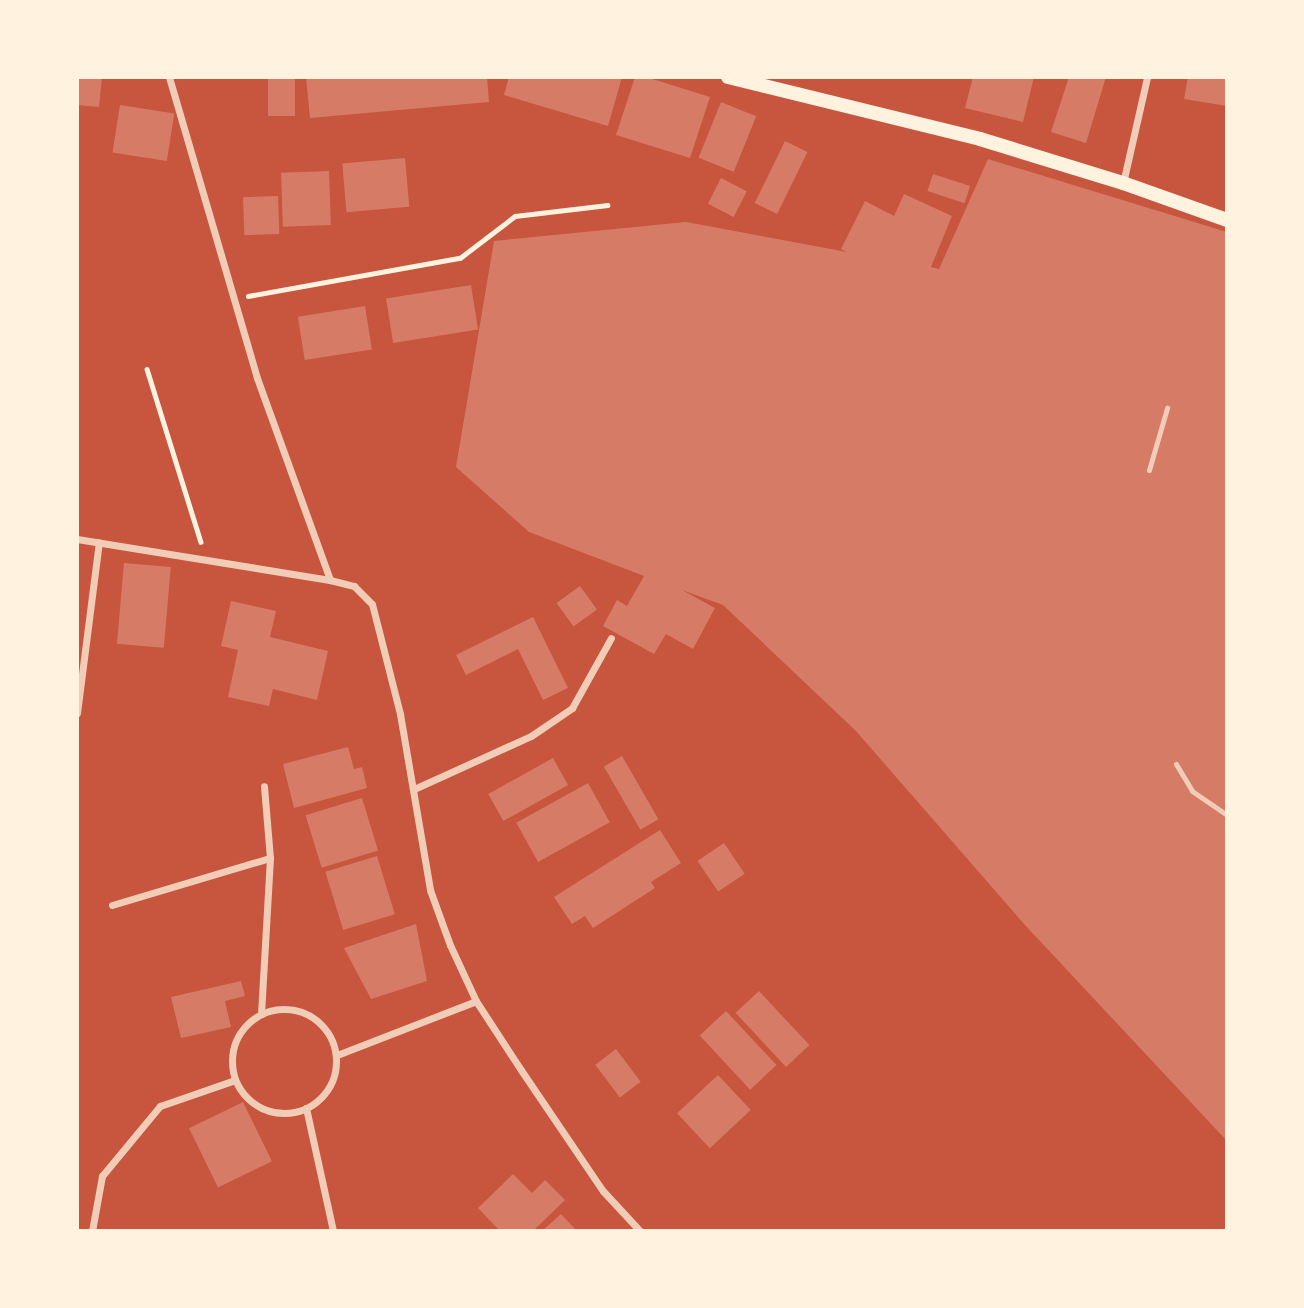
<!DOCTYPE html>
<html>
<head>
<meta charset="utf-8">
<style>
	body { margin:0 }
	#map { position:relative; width:1304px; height:1308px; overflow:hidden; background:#c8553d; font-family:Ubuntu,sans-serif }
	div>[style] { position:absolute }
	.building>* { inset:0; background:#d67c66; transform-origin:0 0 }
	.path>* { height:4.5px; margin:-2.25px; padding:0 2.25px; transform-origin:2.25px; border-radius:2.25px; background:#fff3e0 }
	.service>* { height:5px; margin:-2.5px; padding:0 2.5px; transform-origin:2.5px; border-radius:2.5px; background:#f1ccb7 }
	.minor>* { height:7px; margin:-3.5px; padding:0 3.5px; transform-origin:3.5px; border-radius:3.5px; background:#f1ccb7 }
	.minor>.ring { margin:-3.5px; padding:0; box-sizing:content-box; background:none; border:7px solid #f1ccb7; border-radius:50% }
	.secondary>* { height:14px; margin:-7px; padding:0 7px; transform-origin:7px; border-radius:7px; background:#fff3e0 }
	span { translate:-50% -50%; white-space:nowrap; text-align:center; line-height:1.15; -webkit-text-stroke:6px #fff3e0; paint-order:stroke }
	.frame { position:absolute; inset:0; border:79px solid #fff3e0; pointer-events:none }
</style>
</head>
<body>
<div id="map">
	<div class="building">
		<i style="clip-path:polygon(77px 77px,102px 77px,99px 107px,77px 105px)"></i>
		<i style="left:268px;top:77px;width:27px;height:39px"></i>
		<i style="clip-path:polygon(306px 77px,487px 77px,489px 102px,310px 118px)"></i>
		<i style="clip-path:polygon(509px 77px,622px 77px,608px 126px,504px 95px)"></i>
		<i style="clip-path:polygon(635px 77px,646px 77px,710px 97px,690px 158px,616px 135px)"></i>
		<i style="clip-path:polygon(973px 77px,1034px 77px,1023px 122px,965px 108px)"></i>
		<i style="clip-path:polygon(1069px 77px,1106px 77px,1086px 143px,1051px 132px)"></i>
		<i style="clip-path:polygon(1188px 77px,1227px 77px,1227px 106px,1184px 99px)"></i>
		<i style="left:721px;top:102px;width:38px;height:60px;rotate:22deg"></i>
		<i style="left:120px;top:105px;width:55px;height:48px;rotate:9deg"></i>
		<i style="left:785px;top:141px;width:25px;height:69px;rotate:26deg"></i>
		<i style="left:405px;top:158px;width:49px;height:63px;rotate:85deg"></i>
		<i style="clip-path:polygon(988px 159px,1227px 232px,1227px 1141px,1024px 924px,856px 731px,723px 605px,682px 590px,715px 608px,693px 649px,666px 634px,654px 654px,603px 626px,617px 600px,627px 606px,644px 576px,529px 532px,456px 467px,494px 241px,686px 222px,847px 252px,841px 249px,865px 201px,894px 216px,904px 194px,952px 216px,931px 267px,939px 269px)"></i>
		<i style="left:329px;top:171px;width:54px;height:48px;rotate:88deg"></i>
		<i style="left:933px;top:174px;width:39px;height:18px;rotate:18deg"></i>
		<i style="left:721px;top:178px;width:29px;height:29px;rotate:27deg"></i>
		<i style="left:278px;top:196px;width:38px;height:35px;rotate:88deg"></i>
		<i style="left:471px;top:285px;width:45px;height:86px;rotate:81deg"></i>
		<i style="left:365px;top:306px;width:44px;height:68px;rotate:81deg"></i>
		<i style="left:124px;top:563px;width:47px;height:81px;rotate:5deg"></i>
		<i style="left:580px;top:586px;width:29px;height:29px;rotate:54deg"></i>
		<i style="clip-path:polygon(231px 601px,276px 611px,270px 637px,328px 651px,317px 700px,273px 689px,269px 706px,228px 697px,238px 650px,221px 646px)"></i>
		<i style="clip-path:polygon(533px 617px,568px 688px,543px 700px,518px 649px,466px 675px,456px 655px)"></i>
		<i style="clip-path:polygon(348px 747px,354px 769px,362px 767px,367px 788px,294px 808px,283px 764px)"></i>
		<i style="left:622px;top:756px;width:73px;height:21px;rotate:60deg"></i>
		<i style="left:553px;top:758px;width:31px;height:74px;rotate:61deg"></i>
		<i style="left:588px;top:783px;width:45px;height:82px;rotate:61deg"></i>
		<i style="left:362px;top:798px;width:55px;height:59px;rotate:73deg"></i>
		<i style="clip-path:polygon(660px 830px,681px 863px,651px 882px,655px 888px,593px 928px,585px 916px,572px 924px,554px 897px)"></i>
		<i style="left:724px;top:843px;width:37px;height:32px;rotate:56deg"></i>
		<i style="left:377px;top:856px;width:61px;height:54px;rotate:73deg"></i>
		<i style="clip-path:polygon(416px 924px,427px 981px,371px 999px,344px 948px)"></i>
		<i style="clip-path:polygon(241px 981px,245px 996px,225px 1001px,231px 1027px,181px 1038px,171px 997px)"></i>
		<i style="left:759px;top:991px;width:74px;height:32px;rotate:47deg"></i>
		<i style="left:726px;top:1011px;width:74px;height:36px;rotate:47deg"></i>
		<i style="left:616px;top:1049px;width:41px;height:26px;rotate:53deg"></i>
		<i style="left:718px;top:1075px;width:48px;height:56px;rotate:47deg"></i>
		<i style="left:243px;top:1102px;width:66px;height:60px;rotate:64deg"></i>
		<i style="clip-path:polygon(513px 1174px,532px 1193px,545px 1180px,565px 1200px,533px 1231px,500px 1231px,478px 1208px)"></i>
		<i style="clip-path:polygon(561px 1214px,577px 1231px,542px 1231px)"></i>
	</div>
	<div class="path">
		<i style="left:248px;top:296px;width:215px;rotate:-10.2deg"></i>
		<i style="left:460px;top:258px;width:69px;rotate:-37.4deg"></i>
		<i style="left:515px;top:216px;width:93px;rotate:-6.8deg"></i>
		<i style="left:147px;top:369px;width:181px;rotate:72.7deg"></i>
	</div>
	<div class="service">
		<i style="left:1149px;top:470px;width:65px;rotate:-73.8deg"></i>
		<i style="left:1176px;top:764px;width:31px;rotate:59deg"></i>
		<i style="left:1192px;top:791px;width:42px;rotate:34.4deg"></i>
	</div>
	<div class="minor">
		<i style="left:169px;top:77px;width:314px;rotate:73.7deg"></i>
		<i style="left:257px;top:378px;width:215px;rotate:70.1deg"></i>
		<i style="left:1123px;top:183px;width:109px;rotate:-77.2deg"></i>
		<i style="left:77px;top:539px;width:256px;rotate:9.2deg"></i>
		<i style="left:330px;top:580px;width:25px;rotate:14deg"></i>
		<i style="left:354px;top:586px;width:25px;rotate:45deg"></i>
		<i style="left:372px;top:604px;width:114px;rotate:75.7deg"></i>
		<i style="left:400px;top:714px;width:179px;rotate:80.3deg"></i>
		<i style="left:430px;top:890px;width:59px;rotate:70deg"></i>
		<i style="left:450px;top:945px;width:62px;rotate:65.1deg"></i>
		<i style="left:476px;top:1001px;width:82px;rotate:56.9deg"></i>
		<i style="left:521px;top:1070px;width:146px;rotate:55.9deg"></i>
		<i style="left:603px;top:1191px;width:54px;rotate:47.2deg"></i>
		<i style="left:77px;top:713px;width:172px;rotate:-82.7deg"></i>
		<i style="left:414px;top:789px;width:128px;rotate:-24.4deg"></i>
		<i style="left:531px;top:736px;width:50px;rotate:-34.3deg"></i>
		<i style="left:572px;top:708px;width:80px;rotate:-60.9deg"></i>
		<i style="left:112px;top:905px;width:165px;rotate:-16.6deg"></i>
		<i class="ring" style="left:232px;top:1009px;width:97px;height:97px"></i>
		<i style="left:261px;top:1014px;width:156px;rotate:-86.7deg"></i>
		<i style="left:270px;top:858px;width:72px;rotate:-94.8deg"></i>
		<i style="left:337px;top:1055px;width:149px;rotate:-21.2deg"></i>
		<i style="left:306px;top:1108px;width:126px;rotate:77.6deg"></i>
		<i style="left:92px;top:1231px;width:56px;rotate:-79.7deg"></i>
		<i style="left:102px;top:1176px;width:91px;rotate:-50.4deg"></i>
		<i style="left:160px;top:1106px;width:79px;rotate:-19.1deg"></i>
	</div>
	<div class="secondary">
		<i style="left:728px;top:77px;width:260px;rotate:13.8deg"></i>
		<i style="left:980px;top:139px;width:150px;rotate:17.1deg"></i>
		<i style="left:1123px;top:183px;width:110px;rotate:19.6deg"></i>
	</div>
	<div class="frame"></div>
</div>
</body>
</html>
